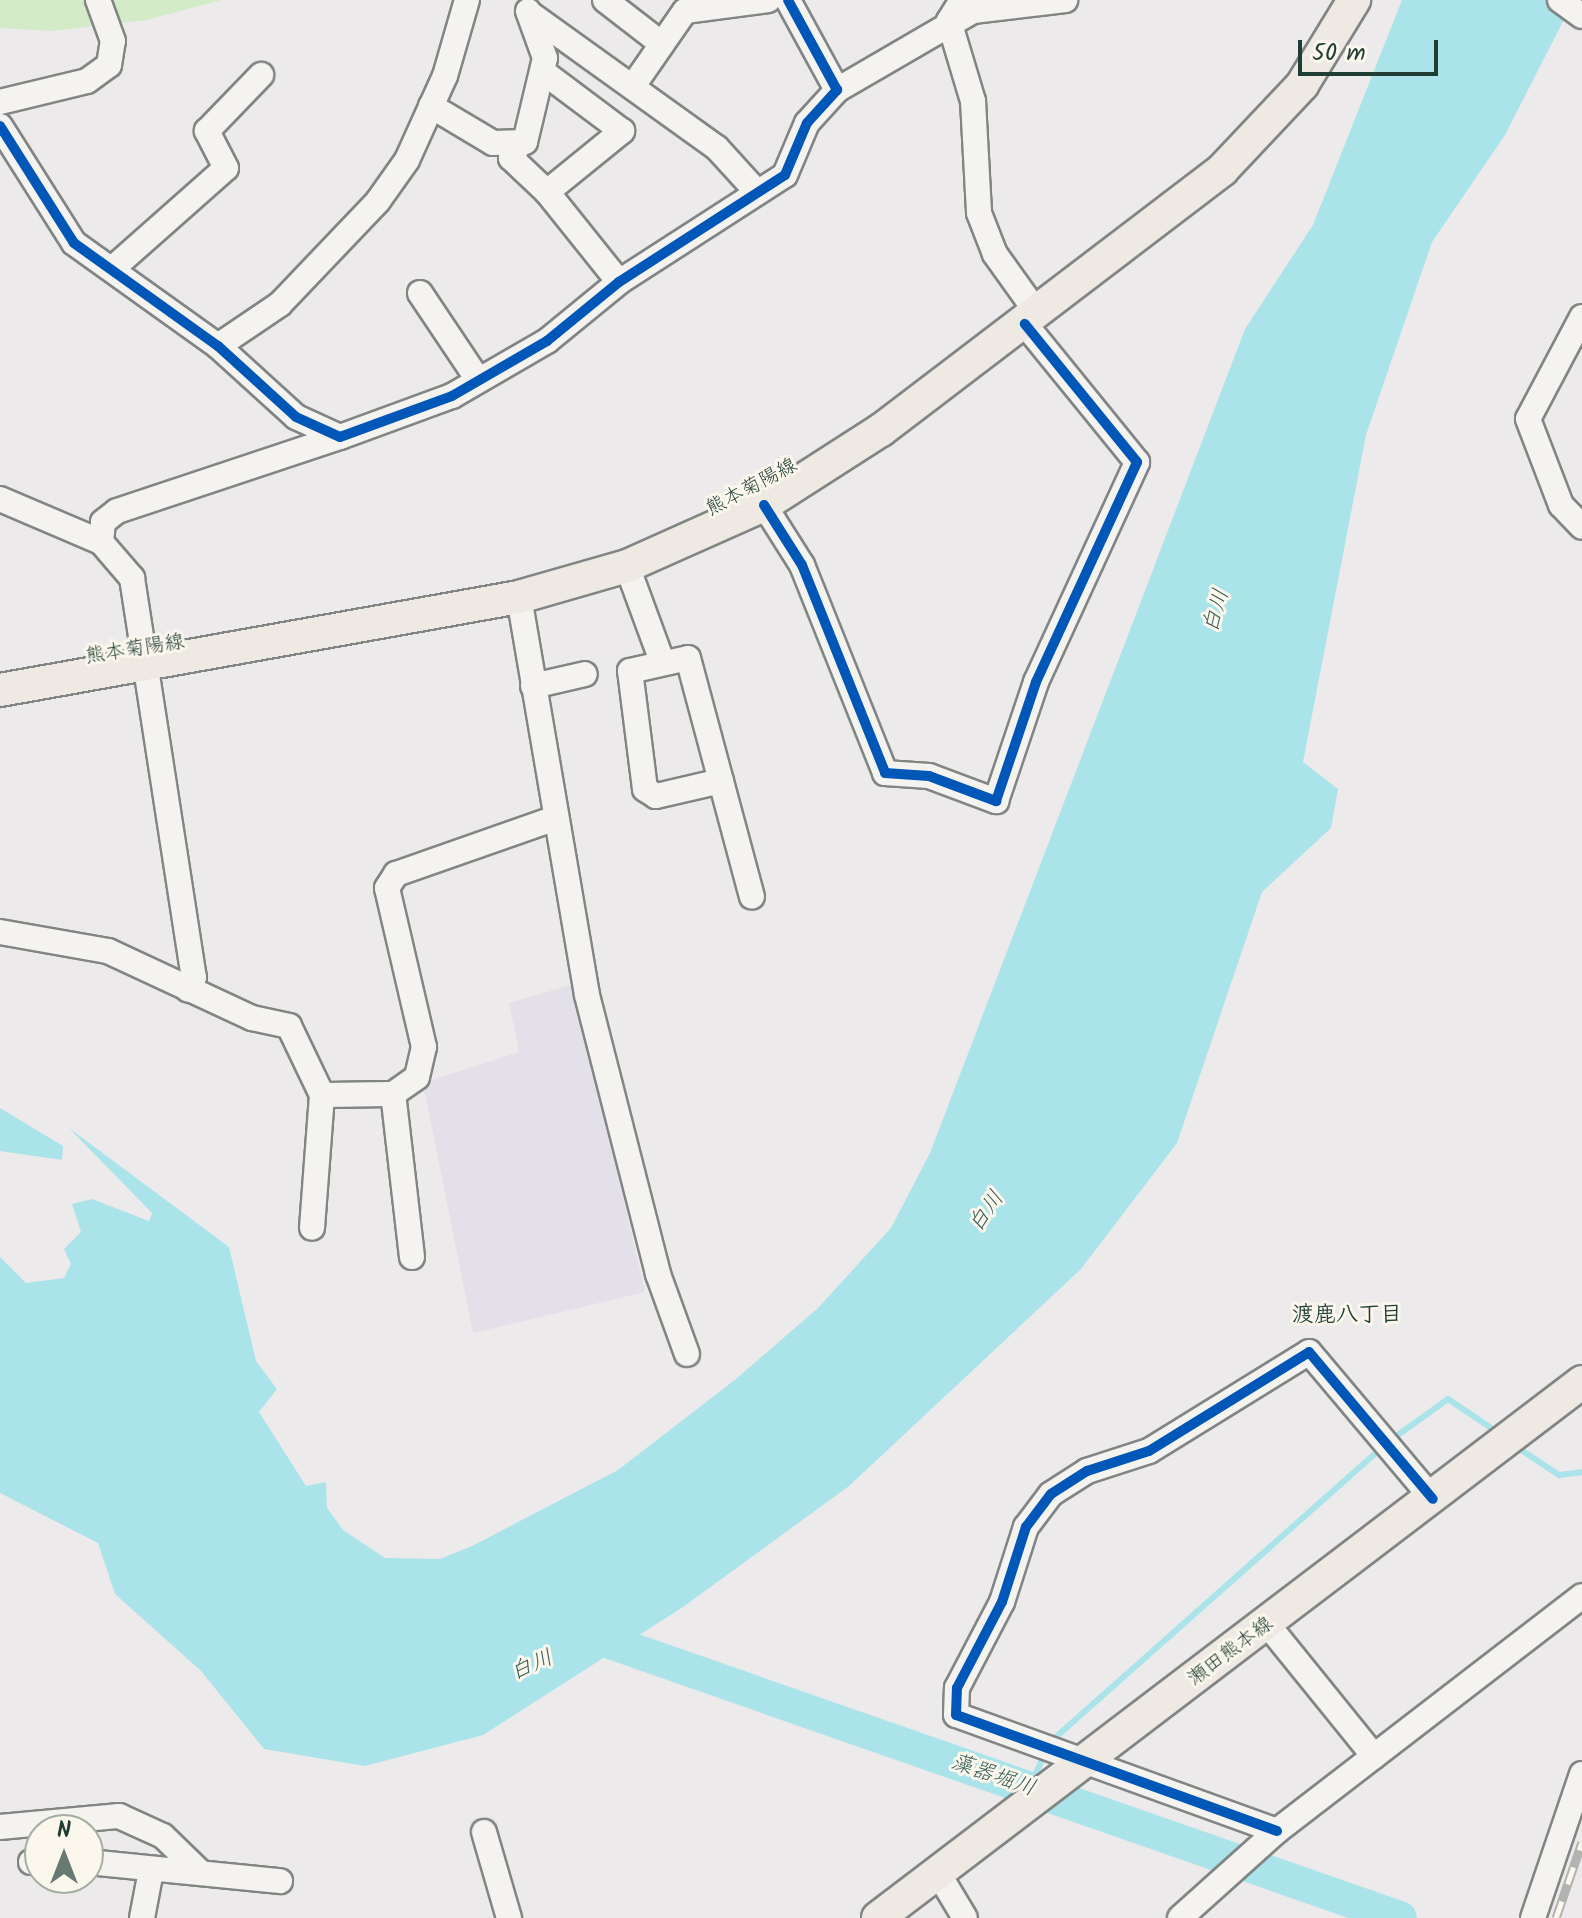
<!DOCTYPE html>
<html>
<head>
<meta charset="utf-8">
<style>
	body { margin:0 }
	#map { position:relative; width:1582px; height:1918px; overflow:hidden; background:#eceaeb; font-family:Kalam,"Klee One",sans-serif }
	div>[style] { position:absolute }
	.built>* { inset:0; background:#e4e0e9 }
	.green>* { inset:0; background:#d4ebc7 }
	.water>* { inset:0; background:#abe3eb }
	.stream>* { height:6px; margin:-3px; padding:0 3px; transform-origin:3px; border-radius:3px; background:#abe3eb }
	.river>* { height:34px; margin:-17px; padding:0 17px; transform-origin:17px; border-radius:17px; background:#abe3eb }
	.roads { filter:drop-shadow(2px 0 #818584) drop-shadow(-2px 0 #818584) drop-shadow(0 2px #818584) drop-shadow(0 -2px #818584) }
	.minor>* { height:24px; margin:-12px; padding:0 12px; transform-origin:12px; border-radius:12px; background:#f4f3f0 }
	.major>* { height:32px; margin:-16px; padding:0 16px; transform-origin:16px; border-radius:16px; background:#eee9e2 }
	.rail>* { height:9px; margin-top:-4.5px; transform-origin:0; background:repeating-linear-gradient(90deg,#fbf7ec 0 18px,#b0b3b0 0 36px); box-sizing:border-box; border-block:2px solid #b0b3b0 }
	.cycleway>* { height:10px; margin:-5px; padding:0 5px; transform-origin:5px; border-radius:5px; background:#0057b8 }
	span { translate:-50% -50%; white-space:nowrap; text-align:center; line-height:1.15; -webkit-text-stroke:6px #fbf7ec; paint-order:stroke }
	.street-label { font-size:20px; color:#1f3d34 }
	.water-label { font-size:22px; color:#355e59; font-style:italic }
	.neighbourhood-label { font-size:22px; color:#1f3d34; font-weight:700 }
	.north { position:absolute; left:24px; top:1814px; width:80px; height:80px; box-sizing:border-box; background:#fbf7ec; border:2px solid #a3ada2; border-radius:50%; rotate:0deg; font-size:22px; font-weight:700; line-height:32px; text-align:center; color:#1f3d34 }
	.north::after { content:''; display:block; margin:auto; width:28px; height:36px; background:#677a74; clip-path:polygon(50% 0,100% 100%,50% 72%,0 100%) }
	.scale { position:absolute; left:1298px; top:40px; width:140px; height:36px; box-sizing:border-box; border:4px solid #1f3d34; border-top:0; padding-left:10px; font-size:24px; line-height:28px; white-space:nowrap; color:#1f3d34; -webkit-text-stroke:6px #fbf7ec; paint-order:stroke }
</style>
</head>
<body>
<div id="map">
	<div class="built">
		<i style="clip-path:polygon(574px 984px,645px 1292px,473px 1333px,423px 1083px,519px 1052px,509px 1003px)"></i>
	</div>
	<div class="green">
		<i style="clip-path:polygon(0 0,221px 0,147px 20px,52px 31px,0 28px)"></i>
	</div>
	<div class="water">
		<i style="clip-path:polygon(1402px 0,1574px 0,1505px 135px,1432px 242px,1366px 435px,1303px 762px,1338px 789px,1331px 828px,1262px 892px,1177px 1143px,1081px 1269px,849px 1486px,683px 1607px,483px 1735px,365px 1766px,264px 1749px,201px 1671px,115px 1594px,98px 1543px,0 1493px,0 1257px,26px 1283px,64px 1278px,71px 1264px,64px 1249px,81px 1232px,72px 1204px,92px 1199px,149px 1221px,152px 1213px,69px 1128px,229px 1247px,256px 1361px,277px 1389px,259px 1412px,306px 1486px,326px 1482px,327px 1508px,343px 1530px,385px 1558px,440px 1559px,472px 1546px,618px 1470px,736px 1379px,818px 1308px,891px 1228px,930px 1153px,1245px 329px,1313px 225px)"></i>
		<i style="clip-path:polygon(0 1108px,63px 1146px,62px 1160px,0 1151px)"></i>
	</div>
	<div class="stream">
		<i style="left:1391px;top:1440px;width:70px;rotate:-35.7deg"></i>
		<i style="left:1448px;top:1399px;width:63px;rotate:33.9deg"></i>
		<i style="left:1515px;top:1446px;width:53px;rotate:33.4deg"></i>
		<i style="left:1559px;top:1475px;width:23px;rotate:-7deg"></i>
		<i style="left:1048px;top:1744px;width:447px;rotate:-41.6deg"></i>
		<i style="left:1035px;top:1776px;width:23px;rotate:-67deg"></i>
	</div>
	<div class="river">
		<i style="left:587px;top:1634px;width:861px;rotate:19.26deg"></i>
	</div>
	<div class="roads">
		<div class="minor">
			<i style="left:605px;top:0;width:72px;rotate:37.7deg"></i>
			<i style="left:962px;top:0;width:25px;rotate:122deg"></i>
			<i style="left:949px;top:21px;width:84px;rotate:73.3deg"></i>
			<i style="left:973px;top:101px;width:112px;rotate:86.9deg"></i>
			<i style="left:979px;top:213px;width:44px;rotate:68.7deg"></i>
			<i style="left:995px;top:254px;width:74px;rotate:54.4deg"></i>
			<i style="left:1560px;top:0;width:27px;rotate:36deg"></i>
			<i style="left:529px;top:13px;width:231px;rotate:35.7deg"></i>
			<i style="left:717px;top:148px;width:59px;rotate:47.7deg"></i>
			<i style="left:633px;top:86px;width:91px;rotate:-55.3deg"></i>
			<i style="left:685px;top:11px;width:84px;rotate:-7.5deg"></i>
			<i style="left:837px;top:90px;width:157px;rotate:-30.2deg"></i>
			<i style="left:973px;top:11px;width:93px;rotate:-6.8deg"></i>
			<i style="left:0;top:102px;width:89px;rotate:-13.6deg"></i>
			<i style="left:87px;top:81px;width:27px;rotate:-36deg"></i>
			<i style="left:109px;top:65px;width:24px;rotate:-81deg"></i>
			<i style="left:113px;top:41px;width:44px;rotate:-110.1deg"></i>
			<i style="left:431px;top:106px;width:72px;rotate:30.8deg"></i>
			<i style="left:493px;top:143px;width:32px;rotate:-2deg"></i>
			<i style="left:525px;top:142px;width:86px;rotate:-76.6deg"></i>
			<i style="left:545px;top:58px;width:50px;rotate:-109.9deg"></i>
			<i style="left:0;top:126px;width:138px;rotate:57.7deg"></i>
			<i style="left:74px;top:243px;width:177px;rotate:35.6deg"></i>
			<i style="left:218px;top:346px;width:105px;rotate:42.3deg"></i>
			<i style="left:296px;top:417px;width:48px;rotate:24.4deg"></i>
			<i style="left:340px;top:437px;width:119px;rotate:-20.1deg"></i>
			<i style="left:452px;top:396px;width:110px;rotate:-30.1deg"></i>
			<i style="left:547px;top:341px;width:93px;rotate:-39.3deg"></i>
			<i style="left:619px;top:282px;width:197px;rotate:-32.8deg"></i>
			<i style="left:785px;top:175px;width:56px;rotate:-67.1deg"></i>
			<i style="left:807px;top:123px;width:45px;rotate:-47.7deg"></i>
			<i style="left:837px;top:90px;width:102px;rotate:-118.6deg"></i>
			<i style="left:518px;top:146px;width:14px;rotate:120deg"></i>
			<i style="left:511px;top:158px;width:50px;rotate:43.4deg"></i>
			<i style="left:547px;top:192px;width:97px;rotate:-39.1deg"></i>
			<i style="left:622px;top:131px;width:99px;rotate:-143.2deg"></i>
			<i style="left:547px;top:192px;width:115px;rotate:51.3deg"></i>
			<i style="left:112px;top:269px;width:152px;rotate:-41.5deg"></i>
			<i style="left:226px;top:168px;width:42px;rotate:-117.2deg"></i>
			<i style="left:207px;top:131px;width:78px;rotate:-46deg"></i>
			<i style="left:420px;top:293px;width:102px;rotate:56.2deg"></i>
			<i style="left:1582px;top:317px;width:115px;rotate:117.9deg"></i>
			<i style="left:1528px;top:419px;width:92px;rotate:69deg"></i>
			<i style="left:1561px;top:505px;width:30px;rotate:46deg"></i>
			<i style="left:218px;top:346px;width:75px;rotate:-34.1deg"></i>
			<i style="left:280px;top:304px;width:142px;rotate:-46.4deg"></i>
			<i style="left:378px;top:201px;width:50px;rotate:-54.7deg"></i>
			<i style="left:407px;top:160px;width:92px;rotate:-65.7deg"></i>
			<i style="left:445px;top:76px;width:79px;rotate:-73.9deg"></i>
			<i style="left:0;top:499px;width:110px;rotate:23.1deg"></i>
			<i style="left:101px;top:542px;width:48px;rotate:49.3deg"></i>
			<i style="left:132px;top:578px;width:404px;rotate:81.2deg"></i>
			<i style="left:194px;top:977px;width:14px;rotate:115deg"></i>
			<i style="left:764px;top:505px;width:71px;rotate:57.7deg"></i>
			<i style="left:802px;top:565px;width:224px;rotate:68.2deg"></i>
			<i style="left:885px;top:773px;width:44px;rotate:3.9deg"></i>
			<i style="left:929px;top:776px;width:72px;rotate:20.5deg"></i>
			<i style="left:996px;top:801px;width:126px;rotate:-71.4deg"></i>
			<i style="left:1036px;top:682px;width:242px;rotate:-65.3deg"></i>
			<i style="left:1137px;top:462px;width:178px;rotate:-129.1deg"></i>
			<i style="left:101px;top:542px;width:20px;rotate:-84deg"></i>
			<i style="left:103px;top:522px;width:18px;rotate:-38deg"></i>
			<i style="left:117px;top:511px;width:235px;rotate:-18.4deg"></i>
			<i style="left:627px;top:566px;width:101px;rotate:69.8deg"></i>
			<i style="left:519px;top:597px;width:404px;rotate:80.3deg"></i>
			<i style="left:587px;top:995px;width:288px;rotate:75.7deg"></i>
			<i style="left:658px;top:1274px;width:85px;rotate:70.1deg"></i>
			<i style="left:533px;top:686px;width:53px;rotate:-13deg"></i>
			<i style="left:721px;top:781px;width:67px;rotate:167deg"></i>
			<i style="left:656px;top:796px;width:13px;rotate:-148deg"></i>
			<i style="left:645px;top:789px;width:119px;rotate:-97.2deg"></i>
			<i style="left:630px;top:671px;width:59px;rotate:-12.6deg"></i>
			<i style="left:688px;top:658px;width:247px;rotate:75deg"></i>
			<i style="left:0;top:932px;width:110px;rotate:10deg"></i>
			<i style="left:108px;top:951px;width:159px;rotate:25deg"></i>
			<i style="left:252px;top:1018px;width:38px;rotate:12deg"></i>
			<i style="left:289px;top:1026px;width:76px;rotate:64.4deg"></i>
			<i style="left:322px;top:1095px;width:133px;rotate:94.3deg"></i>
			<i style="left:322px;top:1095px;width:71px;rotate:-0.8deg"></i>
			<i style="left:412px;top:1257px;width:164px;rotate:-96.6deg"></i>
			<i style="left:393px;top:1094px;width:29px;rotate:-35deg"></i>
			<i style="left:417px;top:1077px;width:31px;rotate:-77deg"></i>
			<i style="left:424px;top:1047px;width:163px;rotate:-103.1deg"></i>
			<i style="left:387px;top:888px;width:17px;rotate:-57deg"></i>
			<i style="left:396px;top:874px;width:166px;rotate:-19.3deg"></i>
			<i style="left:1267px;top:1624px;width:170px;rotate:51deg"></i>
			<i style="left:0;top:1827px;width:120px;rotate:-5.3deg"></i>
			<i style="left:119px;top:1816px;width:48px;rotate:24.4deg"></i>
			<i style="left:163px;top:1836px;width:50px;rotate:44.2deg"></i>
			<i style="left:1277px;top:1831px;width:341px;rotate:-160.1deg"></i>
			<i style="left:956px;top:1715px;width:27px;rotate:-88deg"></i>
			<i style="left:957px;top:1688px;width:97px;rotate:-62.4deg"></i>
			<i style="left:1002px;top:1602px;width:79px;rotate:-72.3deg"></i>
			<i style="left:1026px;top:1527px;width:41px;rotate:-52.9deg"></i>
			<i style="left:1051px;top:1494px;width:43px;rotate:-32.6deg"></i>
			<i style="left:1087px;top:1471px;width:65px;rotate:-17.9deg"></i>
			<i style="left:1149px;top:1451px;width:188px;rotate:-31.7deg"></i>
			<i style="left:1309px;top:1352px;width:192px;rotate:49.9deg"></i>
			<i style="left:484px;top:1832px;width:90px;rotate:73.8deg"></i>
			<i style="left:31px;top:1862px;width:9px"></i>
			<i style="left:88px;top:1862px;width:193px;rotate:5.7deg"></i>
			<i style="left:938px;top:1873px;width:52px;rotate:59deg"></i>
			<i style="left:142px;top:1918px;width:48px;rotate:-79.2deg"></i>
			<i style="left:1180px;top:1918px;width:130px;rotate:-41.9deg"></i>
			<i style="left:1277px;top:1831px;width:385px;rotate:-37.6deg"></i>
			<i style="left:1533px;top:1918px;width:152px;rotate:-71.2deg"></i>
		</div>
		<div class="major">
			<i style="left:0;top:690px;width:527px;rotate:-10.16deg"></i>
			<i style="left:519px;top:597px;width:112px;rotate:-16deg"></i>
			<i style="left:627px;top:566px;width:150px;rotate:-24deg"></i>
			<i style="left:764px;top:505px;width:139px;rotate:-32.7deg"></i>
			<i style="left:881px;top:430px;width:429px;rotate:-37.3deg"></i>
			<i style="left:1222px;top:170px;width:117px;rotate:-46.7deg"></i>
			<i style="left:1302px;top:85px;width:100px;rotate:-58.5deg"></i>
			<i style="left:878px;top:1918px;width:885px;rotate:-37.28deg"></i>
		</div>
	</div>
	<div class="rail">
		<i style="left:1556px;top:1918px;width:80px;rotate:-71.1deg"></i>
	</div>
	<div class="cycleway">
		<i style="left:0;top:126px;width:138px;rotate:57.7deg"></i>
		<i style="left:74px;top:243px;width:177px;rotate:35.6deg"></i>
		<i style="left:218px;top:346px;width:105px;rotate:42.3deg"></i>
		<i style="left:296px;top:417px;width:48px;rotate:24.4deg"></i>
		<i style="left:340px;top:437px;width:119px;rotate:-20.1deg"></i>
		<i style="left:452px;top:396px;width:110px;rotate:-30.1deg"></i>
		<i style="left:547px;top:341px;width:93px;rotate:-39.3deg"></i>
		<i style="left:619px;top:282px;width:197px;rotate:-32.8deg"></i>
		<i style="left:785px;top:175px;width:56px;rotate:-67.1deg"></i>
		<i style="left:807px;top:123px;width:45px;rotate:-47.7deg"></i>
		<i style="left:837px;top:90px;width:102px;rotate:-118.6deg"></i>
		<i style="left:764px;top:505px;width:71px;rotate:57.7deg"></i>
		<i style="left:802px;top:565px;width:224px;rotate:68.2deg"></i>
		<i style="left:885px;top:773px;width:44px;rotate:3.9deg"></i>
		<i style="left:929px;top:776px;width:72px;rotate:20.5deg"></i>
		<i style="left:996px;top:801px;width:126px;rotate:-71.4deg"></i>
		<i style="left:1036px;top:682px;width:242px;rotate:-65.3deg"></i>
		<i style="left:1137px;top:462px;width:178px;rotate:-129.1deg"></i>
		<i style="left:1277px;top:1831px;width:341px;rotate:-160.1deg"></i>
		<i style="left:956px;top:1715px;width:27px;rotate:-88deg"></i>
		<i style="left:957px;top:1688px;width:97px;rotate:-62.4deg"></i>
		<i style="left:1002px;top:1602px;width:79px;rotate:-72.3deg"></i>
		<i style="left:1026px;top:1527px;width:41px;rotate:-52.9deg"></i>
		<i style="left:1051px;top:1494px;width:43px;rotate:-32.6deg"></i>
		<i style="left:1087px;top:1471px;width:65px;rotate:-17.9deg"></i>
		<i style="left:1149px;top:1451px;width:188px;rotate:-31.7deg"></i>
		<i style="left:1309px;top:1352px;width:192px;rotate:49.9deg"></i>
	</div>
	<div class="street-label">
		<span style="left:752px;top:488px;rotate:-28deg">熊本菊陽線</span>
		<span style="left:135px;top:650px;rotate:-9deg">熊本菊陽線</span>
		<span style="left:1231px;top:1652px;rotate:-37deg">瀬田熊本線</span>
	</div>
	<div class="water-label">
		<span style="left:1217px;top:611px;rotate:-74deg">白川</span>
		<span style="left:987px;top:1212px;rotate:-55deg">白川</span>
		<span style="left:532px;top:1666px;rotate:-24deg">白川</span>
		<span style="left:993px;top:1776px;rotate:19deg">藻器堀川</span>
	</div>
	<div class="neighbourhood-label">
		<span style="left:1347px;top:1316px">渡鹿八丁目</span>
	</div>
	<div class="north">N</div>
	<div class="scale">50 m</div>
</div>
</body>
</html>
